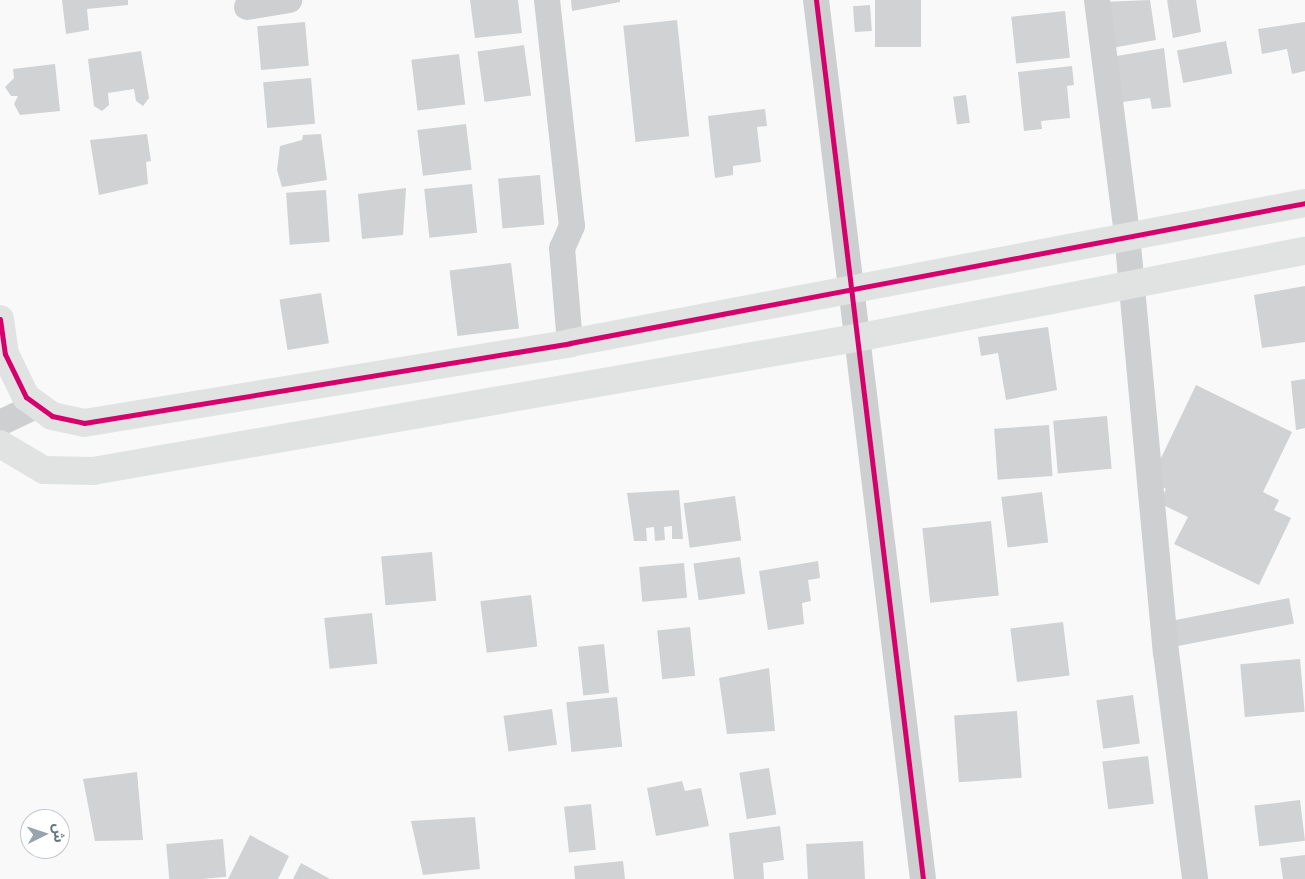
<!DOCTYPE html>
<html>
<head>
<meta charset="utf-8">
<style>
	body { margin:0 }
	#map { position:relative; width:1305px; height:879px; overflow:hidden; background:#f9f9f9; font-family:"Public Sans","Noto Sans Arabic",sans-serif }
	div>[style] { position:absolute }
	.building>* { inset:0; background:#d0d2d3; transform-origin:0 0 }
	.street>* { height:26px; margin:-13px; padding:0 13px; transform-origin:13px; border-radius:13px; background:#cecfd0 }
	.secondary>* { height:28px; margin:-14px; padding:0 14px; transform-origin:14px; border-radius:14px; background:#e1e2e2 }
	.cycleway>* { height:5px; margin:-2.5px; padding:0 2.5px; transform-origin:2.5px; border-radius:2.5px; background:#d6006c }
	span { translate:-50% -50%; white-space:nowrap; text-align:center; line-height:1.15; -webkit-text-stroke:5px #fff; paint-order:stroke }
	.north { position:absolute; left:20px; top:809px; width:50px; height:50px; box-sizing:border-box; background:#fff; border:1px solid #c1c8cd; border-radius:50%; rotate:86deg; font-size:14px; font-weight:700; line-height:20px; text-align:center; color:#657683 }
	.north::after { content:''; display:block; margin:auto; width:18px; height:22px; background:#99a4ac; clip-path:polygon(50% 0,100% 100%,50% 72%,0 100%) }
</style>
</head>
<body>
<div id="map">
	<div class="building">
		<i style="clip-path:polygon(62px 0,128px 0,128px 5px,87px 9px,89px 30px,66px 34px)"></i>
		<i style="clip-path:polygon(470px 0,518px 0,522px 33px,475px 38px)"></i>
		<i style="clip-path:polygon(571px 0,620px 0,620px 2px,572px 11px)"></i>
		<i style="left:875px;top:0;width:46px;height:47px"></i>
		<i style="clip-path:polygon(1150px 0,1156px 40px,1106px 49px,1100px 2px)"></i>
		<i style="clip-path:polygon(1167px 0,1196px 0,1201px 32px,1173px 38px)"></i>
		<i style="left:870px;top:5px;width:26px;height:17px;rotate:86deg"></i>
		<i style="left:1065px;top:11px;width:47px;height:54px;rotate:84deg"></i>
		<i style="left:677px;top:20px;width:117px;height:54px;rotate:84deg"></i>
		<i style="left:305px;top:22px;width:44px;height:48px;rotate:85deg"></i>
		<i style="clip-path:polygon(1305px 22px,1305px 71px,1292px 74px,1287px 49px,1262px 54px,1258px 29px)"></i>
		<i style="left:1226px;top:41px;width:33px;height:50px;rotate:79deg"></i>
		<i style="left:524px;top:45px;width:51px;height:47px;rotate:82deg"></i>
		<i style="clip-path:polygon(1164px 48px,1171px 107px,1152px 109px,1150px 98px,1123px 102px,1105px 58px)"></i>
		<i style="clip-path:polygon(141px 51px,149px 98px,143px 106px,136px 101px,134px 89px,108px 93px,109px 105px,102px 111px,94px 106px,88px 59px)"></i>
		<i style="left:459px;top:54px;width:51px;height:48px;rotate:83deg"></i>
		<i style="clip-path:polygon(55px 64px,60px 111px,20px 115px,14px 104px,18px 96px,11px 96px,5px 87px,14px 78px,13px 69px)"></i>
		<i style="clip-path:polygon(1072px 66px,1074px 85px,1067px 86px,1070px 118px,1041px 121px,1042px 129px,1024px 131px,1018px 72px)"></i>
		<i style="left:311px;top:78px;width:46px;height:48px;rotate:85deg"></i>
		<i style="left:966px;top:95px;width:28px;height:13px;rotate:82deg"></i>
		<i style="clip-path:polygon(765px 109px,767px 126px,757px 127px,761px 162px,733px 166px,733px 175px,715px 178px,708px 116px)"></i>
		<i style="left:466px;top:124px;width:46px;height:49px;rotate:83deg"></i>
		<i style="clip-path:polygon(147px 134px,151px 161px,146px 162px,148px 184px,99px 195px,90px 140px)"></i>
		<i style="clip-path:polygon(321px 134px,327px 180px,282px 187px,277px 170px,280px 146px,302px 140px,303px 135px)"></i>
		<i style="left:540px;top:175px;width:50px;height:42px;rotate:85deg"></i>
		<i style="left:472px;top:184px;width:49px;height:48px;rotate:84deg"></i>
		<i style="clip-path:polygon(406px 188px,403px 235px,362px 239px,358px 194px)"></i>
		<i style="left:326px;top:190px;width:52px;height:40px;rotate:86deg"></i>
		<i style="left:511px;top:263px;width:66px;height:62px;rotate:83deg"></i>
		<i style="clip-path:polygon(1305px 286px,1305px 342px,1262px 348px,1254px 295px)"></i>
		<i style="left:321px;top:293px;width:51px;height:42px;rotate:81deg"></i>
		<i style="clip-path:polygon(1048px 327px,1057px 390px,1006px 400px,998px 353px,981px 356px,978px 337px)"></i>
		<i style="clip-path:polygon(1305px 379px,1305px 428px,1296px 430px,1291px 381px)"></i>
		<i style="clip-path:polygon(1196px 385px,1292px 432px,1263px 492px,1279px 500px,1274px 510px,1291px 518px,1259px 585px,1174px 544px,1188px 517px,1159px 503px,1166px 489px,1150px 481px)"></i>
		<i style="left:1107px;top:416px;width:53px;height:54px;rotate:85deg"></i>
		<i style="left:1049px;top:425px;width:51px;height:55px;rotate:86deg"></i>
		<i style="clip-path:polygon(679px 490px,683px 539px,672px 539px,672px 526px,664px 527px,665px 540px,655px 541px,654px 527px,646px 528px,647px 541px,634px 541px,627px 493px)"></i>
		<i style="left:1042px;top:492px;width:51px;height:41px;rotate:83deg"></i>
		<i style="left:735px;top:496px;width:45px;height:52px;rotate:82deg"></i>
		<i style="left:991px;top:521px;width:75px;height:69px;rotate:84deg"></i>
		<i style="left:432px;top:552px;width:49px;height:51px;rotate:85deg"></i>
		<i style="left:740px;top:557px;width:37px;height:47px;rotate:82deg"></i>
		<i style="clip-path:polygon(818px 561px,820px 578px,808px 580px,811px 601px,802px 603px,804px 624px,768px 630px,759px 571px)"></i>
		<i style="left:684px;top:563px;width:35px;height:45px;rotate:85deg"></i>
		<i style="left:531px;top:595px;width:52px;height:51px;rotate:83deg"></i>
		<i style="left:1289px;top:598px;width:26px;height:118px;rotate:79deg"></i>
		<i style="left:372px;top:613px;width:51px;height:48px;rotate:84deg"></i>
		<i style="left:1063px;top:622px;width:54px;height:53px;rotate:83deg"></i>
		<i style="left:690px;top:627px;width:49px;height:33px;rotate:84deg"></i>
		<i style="left:604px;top:644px;width:49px;height:26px;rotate:84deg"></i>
		<i style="left:1300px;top:659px;width:53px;height:60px;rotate:85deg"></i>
		<i style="clip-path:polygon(769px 668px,775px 731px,727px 734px,719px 678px)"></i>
		<i style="left:1133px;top:695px;width:49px;height:37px;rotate:82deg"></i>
		<i style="left:617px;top:697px;width:50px;height:51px;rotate:84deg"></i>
		<i style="left:552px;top:709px;width:36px;height:49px;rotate:82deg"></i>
		<i style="left:1017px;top:711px;width:67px;height:63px;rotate:86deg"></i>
		<i style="left:1148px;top:756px;width:48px;height:46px;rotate:83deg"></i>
		<i style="left:769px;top:768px;width:47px;height:30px;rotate:81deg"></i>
		<i style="clip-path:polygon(137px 772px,143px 840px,95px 841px,83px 779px)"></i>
		<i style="clip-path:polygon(682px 781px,685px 791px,701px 788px,709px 826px,656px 836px,647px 788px)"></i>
		<i style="left:1300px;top:800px;width:41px;height:46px;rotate:83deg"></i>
		<i style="left:591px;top:804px;width:46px;height:27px;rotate:84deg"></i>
		<i style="clip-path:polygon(475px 817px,480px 869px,423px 875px,411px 821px)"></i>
		<i style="clip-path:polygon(780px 826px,784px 860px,763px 863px,764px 879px,734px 879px,729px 833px)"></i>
		<i style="clip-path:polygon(250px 835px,289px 856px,278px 879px,228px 879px)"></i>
		<i style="left:223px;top:839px;width:38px;height:57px;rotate:85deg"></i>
		<i style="left:863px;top:841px;width:38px;height:57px;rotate:87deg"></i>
		<i style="clip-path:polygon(1305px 855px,1305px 879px,1283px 879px,1280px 858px)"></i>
		<i style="clip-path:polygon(623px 861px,625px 879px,575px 879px,574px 866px)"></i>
		<i style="clip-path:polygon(301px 863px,330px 879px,293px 879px)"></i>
	</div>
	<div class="street">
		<i style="left:547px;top:0;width:227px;rotate:83.7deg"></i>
		<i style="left:572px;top:226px;width:24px;rotate:114deg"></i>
		<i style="left:562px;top:248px;width:95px;rotate:85.2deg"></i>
		<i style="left:816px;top:0;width:885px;rotate:83.06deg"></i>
		<i style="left:1097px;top:0;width:236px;rotate:82.7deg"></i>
		<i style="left:1127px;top:234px;width:420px;rotate:84.7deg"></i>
		<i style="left:1166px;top:652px;width:229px;rotate:82.7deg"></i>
		<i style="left:247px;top:7px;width:43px;rotate:-9.5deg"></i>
		<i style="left:0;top:423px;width:42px;rotate:-25.3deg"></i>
	</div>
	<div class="secondary">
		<i style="left:0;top:319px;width:35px;rotate:82deg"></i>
		<i style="left:5px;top:354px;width:48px;rotate:64deg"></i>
		<i style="left:26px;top:397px;width:32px;rotate:36deg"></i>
		<i style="left:52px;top:416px;width:33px;rotate:12deg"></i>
		<i style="left:84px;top:423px;width:493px;rotate:-9.3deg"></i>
		<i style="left:570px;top:343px;width:748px;rotate:-10.78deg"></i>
		<i style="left:0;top:444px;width:51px;rotate:30.6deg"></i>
		<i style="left:44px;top:470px;width:49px;rotate:1.2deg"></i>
		<i style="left:93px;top:471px;width:775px;rotate:-9.89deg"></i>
		<i style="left:856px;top:338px;width:457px;rotate:-11deg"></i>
	</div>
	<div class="cycleway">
		<i style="left:816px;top:0;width:885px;rotate:83.06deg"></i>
		<i style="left:0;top:319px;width:35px;rotate:82deg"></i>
		<i style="left:5px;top:354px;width:48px;rotate:64deg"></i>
		<i style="left:26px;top:397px;width:32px;rotate:36deg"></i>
		<i style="left:52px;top:416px;width:33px;rotate:12deg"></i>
		<i style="left:84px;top:423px;width:493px;rotate:-9.3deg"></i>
		<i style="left:570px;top:343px;width:748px;rotate:-10.78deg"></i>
	</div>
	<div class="north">ش</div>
</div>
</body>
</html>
